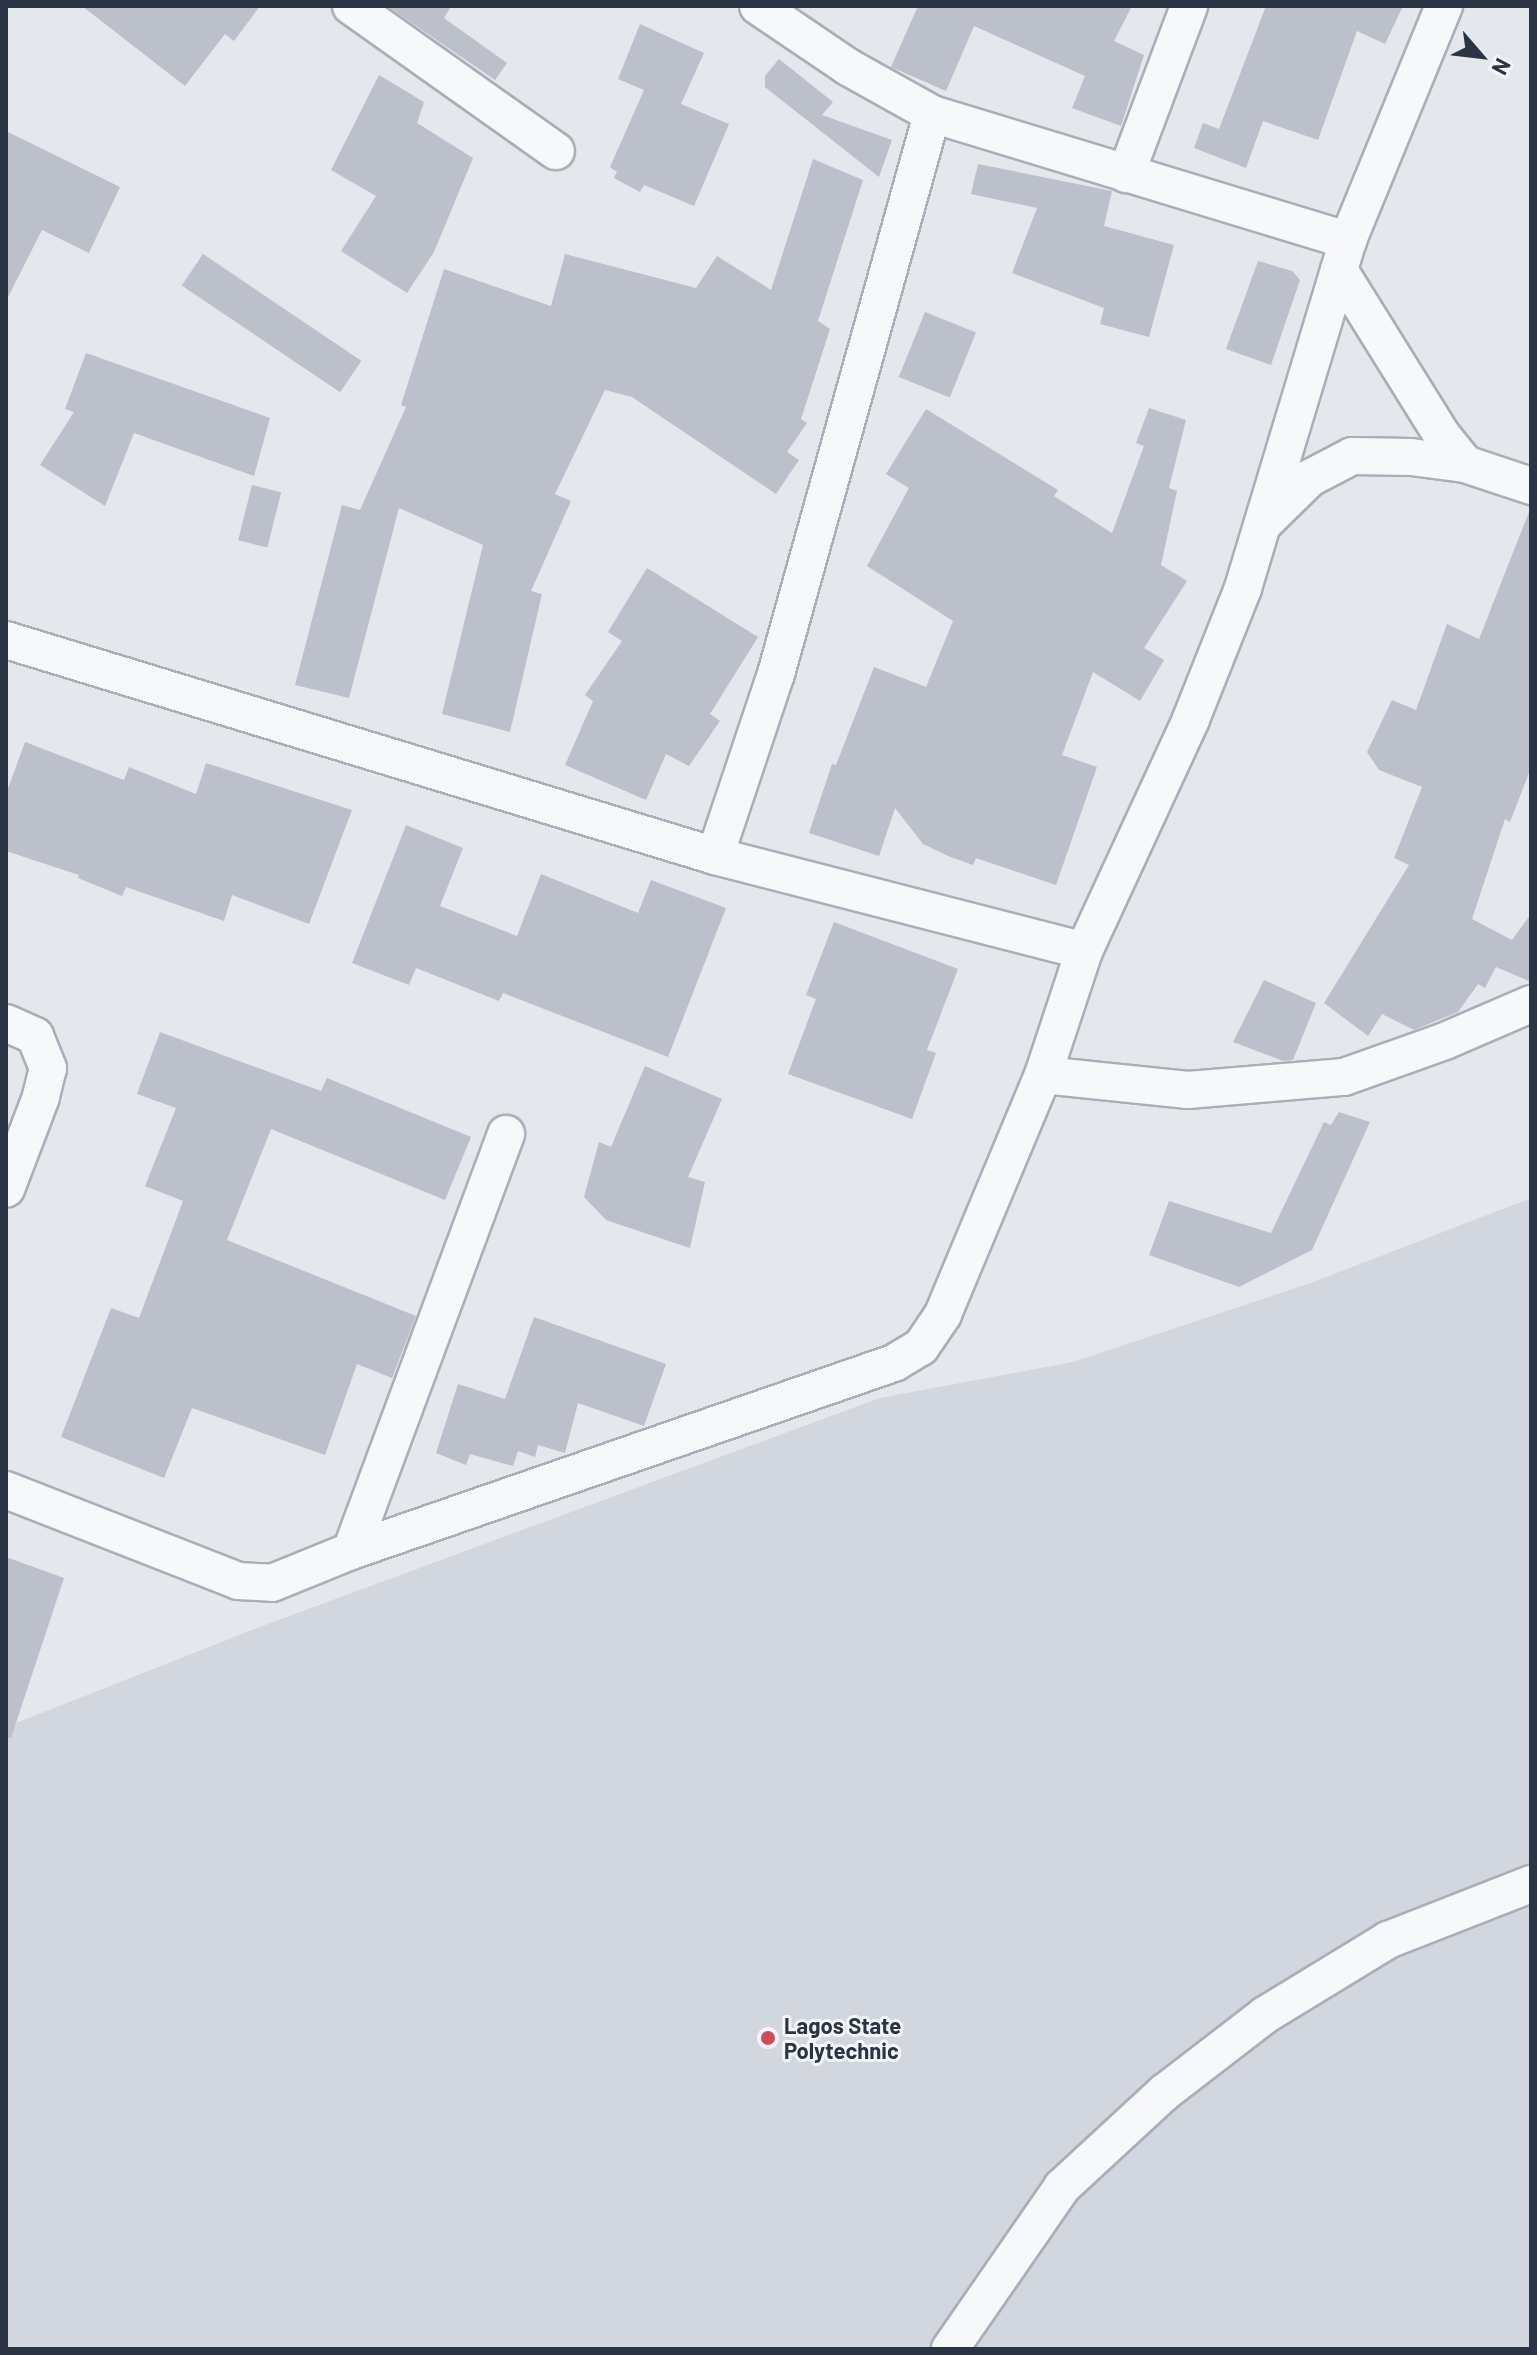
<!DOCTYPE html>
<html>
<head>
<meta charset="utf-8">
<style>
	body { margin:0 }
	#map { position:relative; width:1537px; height:2355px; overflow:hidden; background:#e4e7ec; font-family:Barlow,sans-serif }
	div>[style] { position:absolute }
	.built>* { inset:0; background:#d2d6de }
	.building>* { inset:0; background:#bbc0ca; transform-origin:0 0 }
	.roads { filter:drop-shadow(2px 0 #a9aeb7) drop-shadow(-2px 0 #a9aeb7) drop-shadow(0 2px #a9aeb7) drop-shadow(0 -2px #a9aeb7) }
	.street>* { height:36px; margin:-18px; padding:0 18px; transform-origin:18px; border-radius:18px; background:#f7f8fa }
	.dots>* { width:22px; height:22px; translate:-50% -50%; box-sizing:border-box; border:4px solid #f4f6f9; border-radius:50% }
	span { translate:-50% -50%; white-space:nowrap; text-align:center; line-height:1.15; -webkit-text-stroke:6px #f4f6f9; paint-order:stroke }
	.poi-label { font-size:22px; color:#2b3445; font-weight:700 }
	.left { translate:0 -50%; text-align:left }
	.frame { position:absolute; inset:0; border:8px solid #2b3445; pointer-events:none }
	.north { position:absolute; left:1441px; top:16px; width:80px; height:80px; -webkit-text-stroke:6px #f4f6f9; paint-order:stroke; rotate:118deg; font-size:22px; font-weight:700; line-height:32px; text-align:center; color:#2b3445 }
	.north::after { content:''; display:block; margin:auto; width:28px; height:36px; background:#2b3445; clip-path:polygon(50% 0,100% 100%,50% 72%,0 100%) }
</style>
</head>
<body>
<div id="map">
	<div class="built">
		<i style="clip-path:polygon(1531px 1198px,1531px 2349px,6px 2349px,6px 1727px,257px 1628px,880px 1398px,1073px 1362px,1308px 1284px)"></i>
	</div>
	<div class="building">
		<i style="clip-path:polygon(82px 6px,260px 6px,234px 41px,225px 34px,185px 86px)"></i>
		<i style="clip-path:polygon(387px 6px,451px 6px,444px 18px,507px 63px,495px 80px)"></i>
		<i style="clip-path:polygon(918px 6px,1132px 6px,1114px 41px,1144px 55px,1121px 126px,1072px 108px,1085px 76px,974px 26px,946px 91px,891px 67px)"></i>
		<i style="clip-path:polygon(1266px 6px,1403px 6px,1385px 44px,1357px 31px,1318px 140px,1263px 121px,1246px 168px,1194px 148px,1203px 123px,1219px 129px)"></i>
		<i style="clip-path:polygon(640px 24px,704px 53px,681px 104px,729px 124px,694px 206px,644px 185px,640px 192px,614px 178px,617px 172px,610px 167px,644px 90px,618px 79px)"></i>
		<i style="clip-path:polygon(779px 59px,833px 102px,822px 115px,892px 140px,879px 177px,765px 87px,765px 76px)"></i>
		<i style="clip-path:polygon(379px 75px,424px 102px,417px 123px,473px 158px,434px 252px,407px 293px,341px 251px,376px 196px,331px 170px)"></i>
		<i style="clip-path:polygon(6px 131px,120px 187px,89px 253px,42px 230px,6px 301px)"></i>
		<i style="clip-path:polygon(813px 159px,863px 180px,818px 321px,830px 329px,801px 419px,807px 423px,787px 452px,799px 460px,776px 494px,632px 397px,605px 390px,555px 494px,571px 501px,531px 591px,542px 594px,510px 732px,442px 714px,483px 545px,399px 508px,349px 698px,295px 685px,342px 505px,360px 510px,406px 407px,401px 405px,444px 269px,551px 306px,565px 254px,696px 288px,717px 256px,771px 290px)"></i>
		<i style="clip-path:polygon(978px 164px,1112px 191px,1104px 226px,1174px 245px,1149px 337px,1100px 324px,1104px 308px,1012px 273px,1037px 208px,971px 194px)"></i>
		<i style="left:203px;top:254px;width:191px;height:38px;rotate:34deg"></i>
		<i style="clip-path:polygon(1258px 261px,1292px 271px,1300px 280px,1271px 365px,1226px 349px)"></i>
		<i style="left:925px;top:312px;width:55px;height:70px;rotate:22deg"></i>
		<i style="clip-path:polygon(86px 353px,270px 418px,254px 476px,134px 433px,105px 506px,40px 465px,74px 412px,65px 409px)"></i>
		<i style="clip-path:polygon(1149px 408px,1186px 420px,1169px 488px,1177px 491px,1161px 565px,1187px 581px,1144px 648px,1164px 660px,1140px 701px,1093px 672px,1062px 755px,1097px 767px,1056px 885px,976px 858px,973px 865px,948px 856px,923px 844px,895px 808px,879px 856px,809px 833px,832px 764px,836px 765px,874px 667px,926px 687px,953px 621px,867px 566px,909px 488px,886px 474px,926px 409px,1058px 490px,1054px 496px,1112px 533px,1144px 446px,1136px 443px)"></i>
		<i style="left:252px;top:485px;width:30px;height:57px;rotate:14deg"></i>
		<i style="clip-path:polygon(1529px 512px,1531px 768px,1510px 822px,1505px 819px,1472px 919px,1512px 940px,1531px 914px,1531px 982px,1496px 967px,1485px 988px,1478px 984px,1458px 1012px,1414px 1030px,1382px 1014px,1368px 1036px,1324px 1003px,1409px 865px,1394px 858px,1422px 787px,1379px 770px,1367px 752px,1392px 700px,1416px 710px,1447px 624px,1479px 639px)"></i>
		<i style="clip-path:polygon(647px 568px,758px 637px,710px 714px,720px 721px,689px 766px,666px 754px,646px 800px,565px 765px,593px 701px,585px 695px,622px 641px,608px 632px)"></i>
		<i style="clip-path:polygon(25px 742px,124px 780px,129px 767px,196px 794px,206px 763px,352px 810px,309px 924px,232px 895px,224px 921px,126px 887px,122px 896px,78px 878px,79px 875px,6px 851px,6px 794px)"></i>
		<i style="clip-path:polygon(406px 825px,463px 848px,440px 906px,517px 936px,541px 874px,638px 913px,651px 880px,726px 908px,668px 1057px,503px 993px,499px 1001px,416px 968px,409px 985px,352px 963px)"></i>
		<i style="clip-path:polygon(834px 922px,958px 969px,927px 1050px,936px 1053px,912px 1119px,788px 1074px,816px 999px,806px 995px)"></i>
		<i style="clip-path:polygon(1264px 980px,1316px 1003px,1293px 1060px,1283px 1061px,1233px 1042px)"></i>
		<i style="clip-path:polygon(160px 1032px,321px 1091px,327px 1078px,471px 1137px,445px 1200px,271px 1129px,227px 1240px,416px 1316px,392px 1378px,357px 1364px,325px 1455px,192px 1408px,164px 1478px,61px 1437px,111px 1308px,139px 1318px,183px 1201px,145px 1186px,176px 1108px,137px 1094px)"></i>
		<i style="clip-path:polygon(645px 1066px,722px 1099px,688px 1177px,705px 1182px,690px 1248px,606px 1220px,584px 1197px,599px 1142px,611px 1147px)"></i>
		<i style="clip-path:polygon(1339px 1112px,1370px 1122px,1312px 1250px,1239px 1287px,1149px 1255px,1169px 1201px,1271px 1233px,1324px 1122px,1331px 1125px)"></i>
		<i style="clip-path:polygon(534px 1317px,666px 1364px,644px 1426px,578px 1403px,565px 1453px,538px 1445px,535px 1457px,518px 1451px,513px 1466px,470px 1454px,466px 1465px,436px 1453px,458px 1384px,505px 1399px)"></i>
		<i style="clip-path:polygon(6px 1557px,64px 1578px,11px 1738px,6px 1737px)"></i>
	</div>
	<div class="roads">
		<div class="street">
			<i style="left:351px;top:6px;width:251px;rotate:35.3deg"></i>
			<i style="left:758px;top:6px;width:109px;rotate:34.1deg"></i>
			<i style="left:848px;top:67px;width:96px;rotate:29.2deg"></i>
			<i style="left:932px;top:114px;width:435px;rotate:16.9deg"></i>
			<i style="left:1126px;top:174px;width:179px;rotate:-69.4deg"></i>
			<i style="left:1339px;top:270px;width:193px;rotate:58.1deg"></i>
			<i style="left:1441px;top:434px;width:38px;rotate:51deg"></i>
			<i style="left:1465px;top:464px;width:70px;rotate:18.4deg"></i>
			<i style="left:1266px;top:521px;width:62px;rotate:-44.3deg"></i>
			<i style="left:1310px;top:478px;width:47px;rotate:-27.6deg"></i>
			<i style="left:1352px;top:456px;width:59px;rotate:1deg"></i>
			<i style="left:1411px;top:457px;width:54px;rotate:7.4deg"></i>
			<i style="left:6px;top:640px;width:741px;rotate:16.94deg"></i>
			<i style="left:715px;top:856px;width:381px;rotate:14.4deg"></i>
			<i style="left:715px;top:856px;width:192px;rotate:-71.5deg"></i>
			<i style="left:776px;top:674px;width:581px;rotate:-74.43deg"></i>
			<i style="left:6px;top:1023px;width:32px;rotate:24deg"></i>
			<i style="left:35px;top:1036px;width:35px;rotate:68deg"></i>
			<i style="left:48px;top:1068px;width:30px;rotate:104deg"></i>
			<i style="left:41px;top:1097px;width:98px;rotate:110.8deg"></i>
			<i style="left:1043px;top:1075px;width:146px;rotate:5.9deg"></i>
			<i style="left:1188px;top:1090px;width:157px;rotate:-4.8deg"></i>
			<i style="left:1344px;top:1077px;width:107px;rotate:-19.6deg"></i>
			<i style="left:1445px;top:1041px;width:94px;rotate:-23.3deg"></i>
			<i style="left:6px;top:1490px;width:249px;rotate:21.4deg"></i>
			<i style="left:238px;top:1581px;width:34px;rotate:3deg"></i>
			<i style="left:272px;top:1583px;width:85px;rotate:-22.1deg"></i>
			<i style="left:351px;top:1551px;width:575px;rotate:-19.1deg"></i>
			<i style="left:894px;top:1363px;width:31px;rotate:-31deg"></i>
			<i style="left:921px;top:1347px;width:40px;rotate:-56deg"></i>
			<i style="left:943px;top:1314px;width:259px;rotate:-67.3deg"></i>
			<i style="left:1043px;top:1075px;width:131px;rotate:-71.7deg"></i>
			<i style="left:1084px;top:951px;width:255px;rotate:-65.2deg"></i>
			<i style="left:1191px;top:719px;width:141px;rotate:-68.3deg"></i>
			<i style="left:1243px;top:588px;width:363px;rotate:-73.2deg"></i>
			<i style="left:1348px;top:240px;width:253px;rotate:-67.7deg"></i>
			<i style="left:351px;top:1551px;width:445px;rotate:-69.6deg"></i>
			<i style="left:950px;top:2349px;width:197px;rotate:-55.3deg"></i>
			<i style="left:1062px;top:2187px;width:140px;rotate:-42.7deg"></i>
			<i style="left:1165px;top:2092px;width:126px;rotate:-37.6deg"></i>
			<i style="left:1265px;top:2015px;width:144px;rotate:-31.4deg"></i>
			<i style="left:1388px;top:1940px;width:154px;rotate:-21.4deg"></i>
		</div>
	</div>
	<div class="dots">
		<i style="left:768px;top:2038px;background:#d1495b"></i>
	</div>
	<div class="poi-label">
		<span class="left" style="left:784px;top:2038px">Lagos State<br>Polytechnic</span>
	</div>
	<div class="frame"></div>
	<div class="north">N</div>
</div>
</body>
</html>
